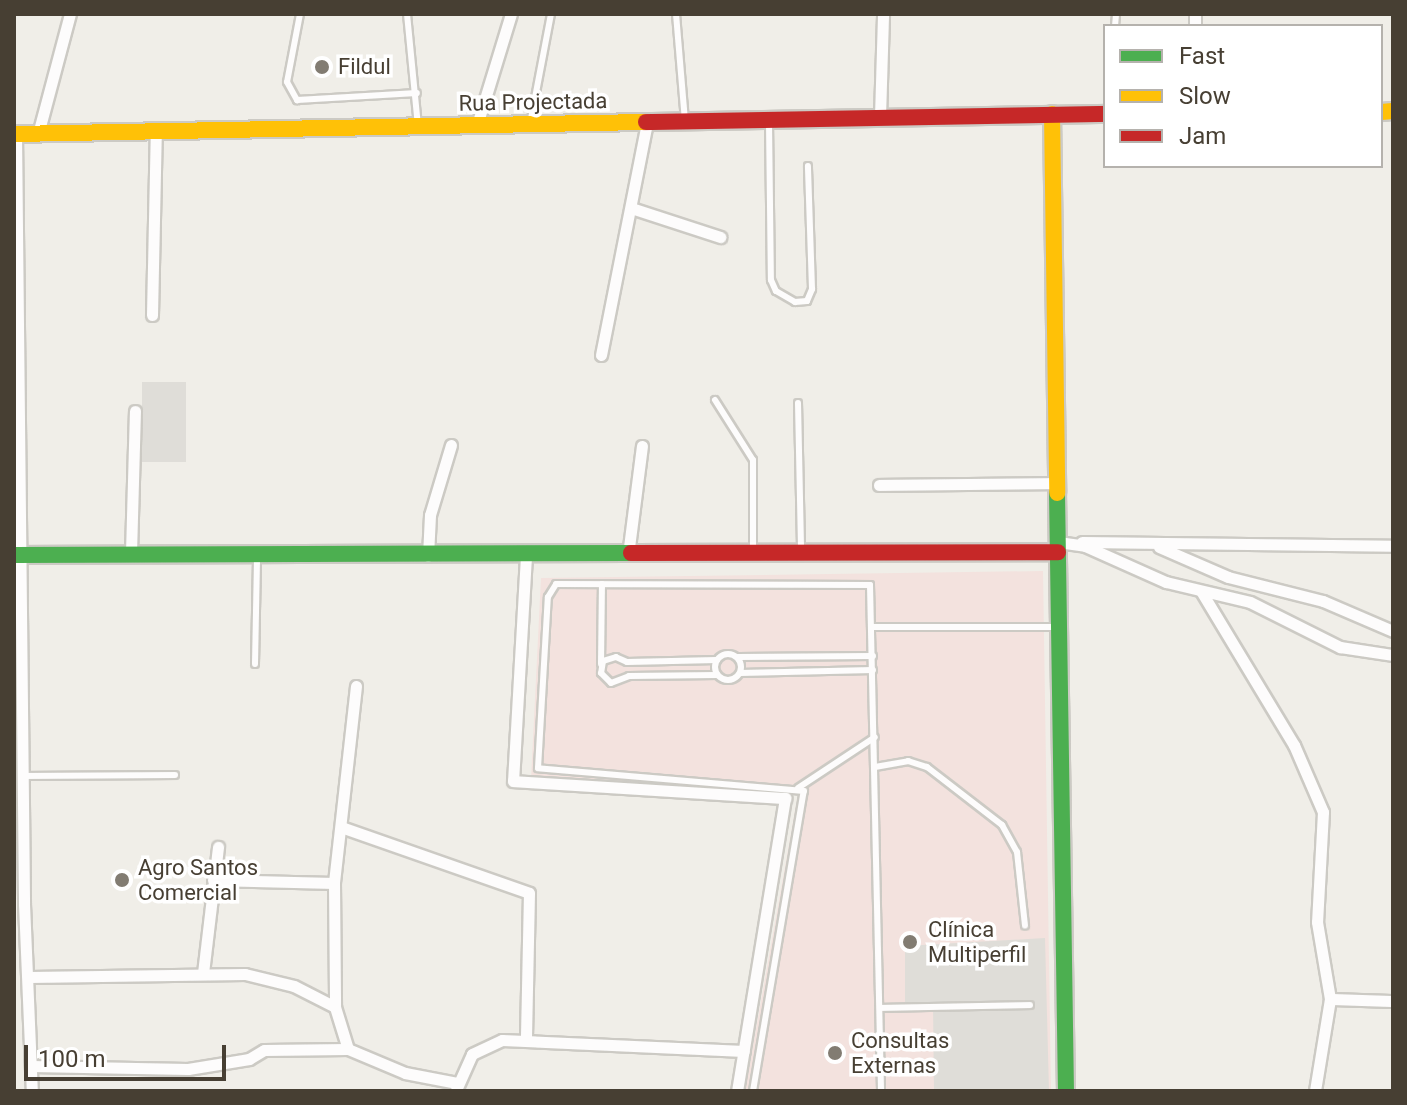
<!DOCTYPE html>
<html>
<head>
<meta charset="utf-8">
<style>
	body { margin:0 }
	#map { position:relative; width:1407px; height:1105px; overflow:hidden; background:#f0eee8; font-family:Roboto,sans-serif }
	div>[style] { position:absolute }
	.medical>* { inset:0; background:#f3e2de }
	.parking>* { inset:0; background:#dfddd8; transform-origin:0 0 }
	.roads { filter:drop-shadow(2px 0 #cccac4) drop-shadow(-2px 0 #cccac4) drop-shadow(0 2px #cccac4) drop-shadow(0 -2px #cccac4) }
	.lane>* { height:6px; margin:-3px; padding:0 3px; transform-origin:3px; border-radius:3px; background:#fdfcfc }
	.lane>.ring { margin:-3px; padding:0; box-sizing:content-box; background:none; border:6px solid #fdfcfc; border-radius:50% }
	.street>* { height:11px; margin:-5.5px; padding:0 5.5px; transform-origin:5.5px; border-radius:5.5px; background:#fdfcfc }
	.fast>* { height:16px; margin:-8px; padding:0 8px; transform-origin:8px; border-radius:8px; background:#4caf50 }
	.slow>* { height:16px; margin:-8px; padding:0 8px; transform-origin:8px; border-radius:8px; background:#ffc107 }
	.jam>* { height:16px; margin:-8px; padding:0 8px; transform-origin:8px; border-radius:8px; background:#c62828 }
	.dots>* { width:22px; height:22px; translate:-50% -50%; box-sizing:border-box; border:4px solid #fff; border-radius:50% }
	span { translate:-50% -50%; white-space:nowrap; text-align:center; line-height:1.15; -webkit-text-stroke:7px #fff; paint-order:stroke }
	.poi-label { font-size:22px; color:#473f33 }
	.left { translate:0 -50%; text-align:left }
	.street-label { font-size:22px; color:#473f33 }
	.frame { position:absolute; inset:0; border:16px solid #473f33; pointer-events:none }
	.legend { position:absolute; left:1103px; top:24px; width:280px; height:144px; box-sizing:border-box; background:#fff; border:2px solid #b5b2ad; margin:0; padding:10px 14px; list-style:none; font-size:24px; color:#473f33 }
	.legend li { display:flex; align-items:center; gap:16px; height:40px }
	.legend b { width:40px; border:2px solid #b5b2ad }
	.scale { position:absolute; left:24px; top:1045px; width:202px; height:36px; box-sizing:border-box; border:4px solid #473f33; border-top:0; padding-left:10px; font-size:24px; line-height:28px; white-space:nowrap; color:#473f33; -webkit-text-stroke:6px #fff; paint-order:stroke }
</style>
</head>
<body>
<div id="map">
	<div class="medical">
		<i style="clip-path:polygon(1043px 571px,1051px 1091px,745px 1091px,798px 794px,531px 779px,541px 578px)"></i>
	</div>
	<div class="parking">
		<i style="left:186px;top:382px;width:80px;height:44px;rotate:90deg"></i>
		<i style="clip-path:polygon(1045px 938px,1049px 1091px,934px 1091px,933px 1005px,905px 1005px,905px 946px)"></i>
	</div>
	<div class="roads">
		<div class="lane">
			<i style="left:300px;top:14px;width:69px;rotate:100.8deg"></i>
			<i style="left:287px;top:82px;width:21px;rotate:61deg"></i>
			<i style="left:297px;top:100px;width:120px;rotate:-3.3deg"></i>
			<i style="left:407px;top:14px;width:113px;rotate:84.4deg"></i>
			<i style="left:676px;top:14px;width:107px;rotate:85.2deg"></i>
			<i style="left:1115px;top:26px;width:12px;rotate:-85deg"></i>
			<i style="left:769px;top:123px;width:157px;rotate:89.3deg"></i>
			<i style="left:771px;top:280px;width:12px;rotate:66deg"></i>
			<i style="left:776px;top:291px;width:22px;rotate:30deg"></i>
			<i style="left:795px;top:302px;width:12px;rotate:-5deg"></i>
			<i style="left:807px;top:301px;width:13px;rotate:-67deg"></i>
			<i style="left:812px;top:289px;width:123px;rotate:-91.9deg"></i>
			<i style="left:530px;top:124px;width:112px;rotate:-79.2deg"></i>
			<i style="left:715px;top:400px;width:71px;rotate:57.7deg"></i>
			<i style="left:753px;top:460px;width:92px;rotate:90deg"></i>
			<i style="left:798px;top:403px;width:149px;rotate:88.8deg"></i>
			<i style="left:872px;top:627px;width:185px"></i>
			<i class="ring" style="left:715px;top:654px;width:20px;height:20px"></i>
			<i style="left:738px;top:657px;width:135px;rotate:-0.4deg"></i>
			<i style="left:717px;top:660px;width:90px;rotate:178.7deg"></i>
			<i style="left:627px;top:662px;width:12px;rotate:-156deg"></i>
			<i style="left:616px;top:657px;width:14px;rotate:163deg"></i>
			<i style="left:603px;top:661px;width:12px;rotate:99deg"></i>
			<i style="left:601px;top:673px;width:14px;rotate:45deg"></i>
			<i style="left:611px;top:683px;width:19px;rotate:-21deg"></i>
			<i style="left:629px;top:676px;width:88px;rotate:-0.7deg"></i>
			<i style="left:255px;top:664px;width:109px;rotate:-88.9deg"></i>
			<i style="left:601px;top:664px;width:80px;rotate:-89.3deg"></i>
			<i style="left:740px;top:673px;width:133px;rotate:-1.3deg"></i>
			<i style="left:875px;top:767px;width:34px;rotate:-10deg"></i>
			<i style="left:908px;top:761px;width:20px;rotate:18deg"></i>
			<i style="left:927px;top:767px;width:95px;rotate:37.7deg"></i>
			<i style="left:1002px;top:825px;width:31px;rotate:61deg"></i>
			<i style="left:1017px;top:852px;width:74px;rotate:83.8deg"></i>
			<i style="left:23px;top:776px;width:152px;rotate:-0.4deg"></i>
			<i style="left:798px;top:788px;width:92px;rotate:-33.5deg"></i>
			<i style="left:880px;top:1008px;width:150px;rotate:-1.1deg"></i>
			<i style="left:753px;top:1091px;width:304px;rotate:-80.4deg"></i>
			<i style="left:804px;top:791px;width:267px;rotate:-175.1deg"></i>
			<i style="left:538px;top:768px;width:171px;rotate:-86.7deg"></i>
			<i style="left:548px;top:597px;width:15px;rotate:-58deg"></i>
			<i style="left:556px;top:584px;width:314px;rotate:0.2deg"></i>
			<i style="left:870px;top:585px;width:506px;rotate:88.75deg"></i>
		</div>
		<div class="street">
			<i style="left:1195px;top:26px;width:12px;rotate:-90deg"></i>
			<i style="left:880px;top:117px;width:103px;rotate:-88.3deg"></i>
			<i style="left:477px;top:125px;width:116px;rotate:-73deg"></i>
			<i style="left:16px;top:134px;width:770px;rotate:89.4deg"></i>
			<i style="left:24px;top:904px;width:187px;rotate:87.6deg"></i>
			<i style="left:38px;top:134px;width:124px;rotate:-75.1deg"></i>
			<i style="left:631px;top:208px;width:94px;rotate:18deg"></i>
			<i style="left:152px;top:315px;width:187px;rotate:-88.8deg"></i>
			<i style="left:601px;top:355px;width:237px;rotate:-78.8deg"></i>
			<i style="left:879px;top:485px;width:178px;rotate:-0.6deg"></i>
			<i style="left:1058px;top:542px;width:27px;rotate:8deg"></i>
			<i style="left:1085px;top:546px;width:89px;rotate:24deg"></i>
			<i style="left:1166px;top:582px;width:86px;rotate:13.4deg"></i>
			<i style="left:1250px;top:602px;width:101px;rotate:26.6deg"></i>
			<i style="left:1340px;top:647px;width:54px;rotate:8.6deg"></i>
			<i style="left:1082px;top:542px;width:311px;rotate:0.7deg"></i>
			<i style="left:1159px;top:547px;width:75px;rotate:23.5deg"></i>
			<i style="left:1228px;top:577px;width:98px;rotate:14.2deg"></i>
			<i style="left:1323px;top:601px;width:76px;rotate:23.2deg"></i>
			<i style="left:131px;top:553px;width:142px;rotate:-88.4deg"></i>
			<i style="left:628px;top:555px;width:110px;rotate:-82.7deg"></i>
			<i style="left:428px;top:556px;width:41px;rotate:-87.2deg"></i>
			<i style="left:430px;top:515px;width:73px;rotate:-73.3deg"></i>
			<i style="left:526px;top:556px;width:225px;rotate:93.3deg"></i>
			<i style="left:513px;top:781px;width:273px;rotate:3.6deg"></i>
			<i style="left:785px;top:798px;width:297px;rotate:99.3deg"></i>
			<i style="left:1201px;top:591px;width:180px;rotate:58.9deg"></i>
			<i style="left:1294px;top:745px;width:73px;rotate:66.6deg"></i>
			<i style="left:1323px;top:812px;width:110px;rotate:93.1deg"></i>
			<i style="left:1317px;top:922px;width:78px;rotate:80.4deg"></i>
			<i style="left:1330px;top:999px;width:93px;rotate:99.3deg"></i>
			<i style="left:356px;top:686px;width:198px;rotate:96.4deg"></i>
			<i style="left:334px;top:883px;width:124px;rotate:89.5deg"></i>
			<i style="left:335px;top:1007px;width:44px;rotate:72.8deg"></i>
			<i style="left:348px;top:1049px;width:62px;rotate:22.8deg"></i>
			<i style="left:405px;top:1073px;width:53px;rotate:10.9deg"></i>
			<i style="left:341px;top:827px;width:199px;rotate:19.3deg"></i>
			<i style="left:529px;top:893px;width:144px;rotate:91.2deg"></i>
			<i style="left:213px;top:880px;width:121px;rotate:1.4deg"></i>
			<i style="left:203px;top:973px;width:127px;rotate:-83.2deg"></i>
			<i style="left:29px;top:977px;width:216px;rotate:-0.8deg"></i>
			<i style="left:245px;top:974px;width:50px;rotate:13.8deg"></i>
			<i style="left:294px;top:986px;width:46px;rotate:27.1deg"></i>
			<i style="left:1330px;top:999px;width:63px;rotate:1.8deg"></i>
			<i style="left:31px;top:1066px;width:157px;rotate:1.1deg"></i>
			<i style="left:188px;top:1069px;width:62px;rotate:-9.3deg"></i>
			<i style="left:249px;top:1059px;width:17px;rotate:-31deg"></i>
			<i style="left:264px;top:1050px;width:84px;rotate:-0.7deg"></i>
			<i style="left:456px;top:1090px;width:39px;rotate:-66deg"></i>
			<i style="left:472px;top:1054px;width:33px;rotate:-25deg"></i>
			<i style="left:502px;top:1040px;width:242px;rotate:2.6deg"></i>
		</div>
		<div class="fast">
			<i style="left:1057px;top:493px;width:598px;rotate:89.14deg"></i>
			<i style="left:14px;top:555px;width:617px;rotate:-0.19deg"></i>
		</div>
		<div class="slow">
			<i style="left:1381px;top:112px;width:12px;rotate:-5deg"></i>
			<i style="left:1052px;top:114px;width:379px;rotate:89.2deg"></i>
			<i style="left:14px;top:134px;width:632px;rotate:-1.09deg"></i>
		</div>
		<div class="jam">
			<i style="left:646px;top:122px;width:459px;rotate:-1deg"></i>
			<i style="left:631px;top:553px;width:427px;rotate:-0.1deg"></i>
		</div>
	</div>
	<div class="dots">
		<i style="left:322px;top:67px;background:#827c72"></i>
		<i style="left:122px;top:880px;background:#827c72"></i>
		<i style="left:910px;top:942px;background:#827c72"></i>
		<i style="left:835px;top:1053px;background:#827c72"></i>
	</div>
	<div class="poi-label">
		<span class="left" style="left:338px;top:67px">Fildul</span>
		<span class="left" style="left:138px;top:880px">Agro Santos<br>Comercial</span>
		<span class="left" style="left:928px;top:942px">Clínica<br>Multiperfil</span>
		<span class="left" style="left:851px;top:1053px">Consultas<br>Externas</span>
	</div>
	<div class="street-label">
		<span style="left:533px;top:102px;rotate:-1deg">Rua Projectada</span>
	</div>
	<div class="frame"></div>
	<ul class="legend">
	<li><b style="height:10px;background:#4caf50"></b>Fast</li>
	<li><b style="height:10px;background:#ffc107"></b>Slow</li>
	<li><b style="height:10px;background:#c62828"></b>Jam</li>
	</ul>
	<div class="scale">100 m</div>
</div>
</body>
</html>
